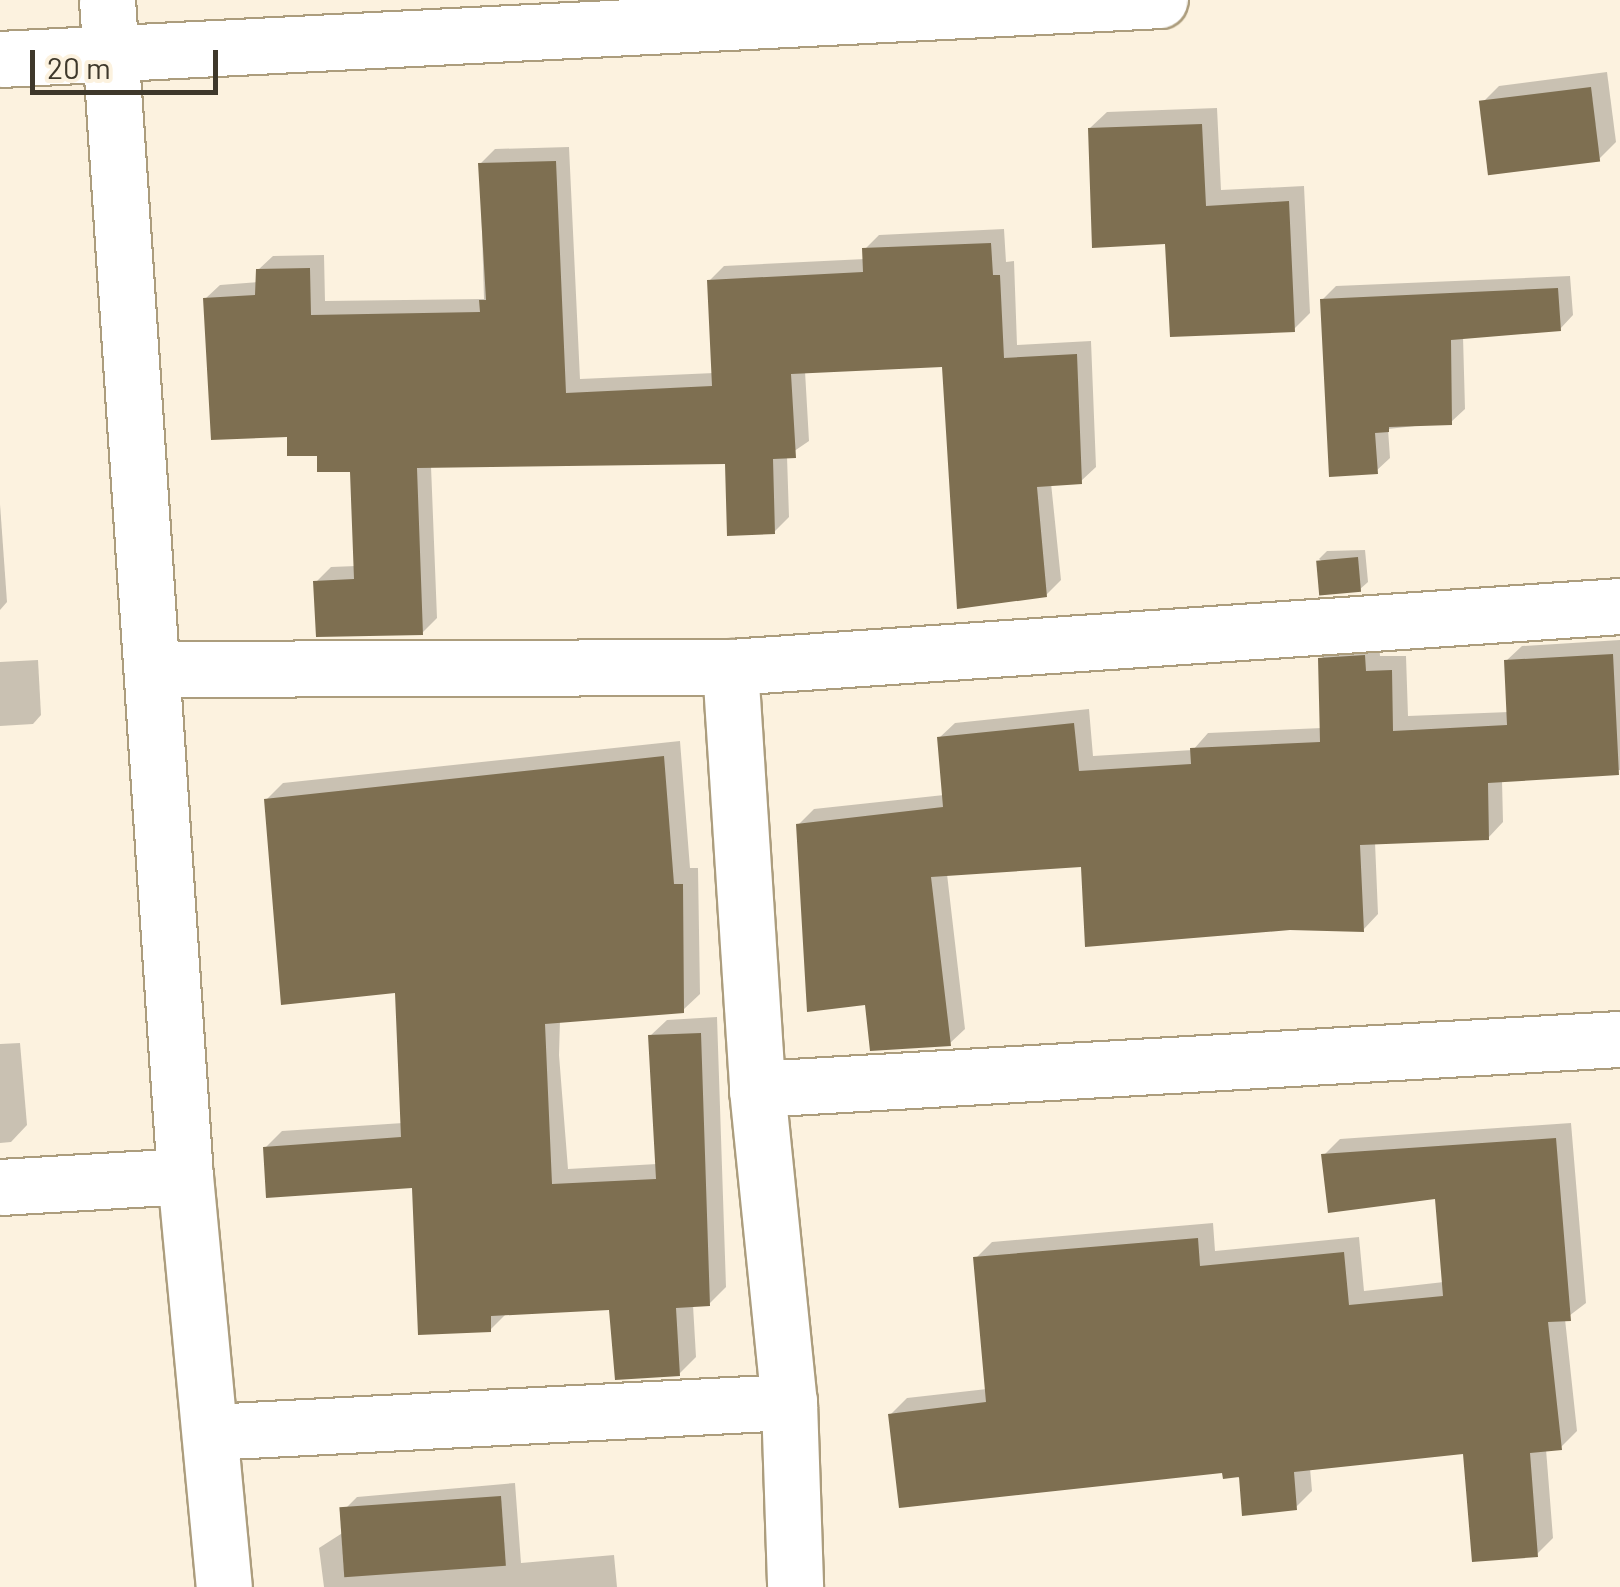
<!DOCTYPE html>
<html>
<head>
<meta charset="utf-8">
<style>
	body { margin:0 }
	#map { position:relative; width:1620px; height:1587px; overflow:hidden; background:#fcf2df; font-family:Barlow,sans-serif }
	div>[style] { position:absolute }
	.shadow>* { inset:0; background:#0003 }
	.building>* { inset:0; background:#7e6f51; transform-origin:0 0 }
	.roads { filter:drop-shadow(2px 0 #ac9d7d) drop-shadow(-2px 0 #ac9d7d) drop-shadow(0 2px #ac9d7d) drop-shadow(0 -2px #ac9d7d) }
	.minor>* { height:55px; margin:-27.5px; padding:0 27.5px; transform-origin:27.5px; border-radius:27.5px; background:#fff }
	span { translate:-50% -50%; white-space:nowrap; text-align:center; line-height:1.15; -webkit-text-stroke:10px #fcf2df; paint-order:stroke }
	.scale { position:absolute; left:30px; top:50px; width:188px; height:45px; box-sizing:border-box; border:5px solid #3e382b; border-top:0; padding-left:12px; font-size:30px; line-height:35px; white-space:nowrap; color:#3e382b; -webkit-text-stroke:8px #fcf2df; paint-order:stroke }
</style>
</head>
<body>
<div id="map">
	<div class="shadow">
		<i style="clip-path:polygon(1607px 72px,1616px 142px,1599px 159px,1482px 103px,1499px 86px)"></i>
		<i style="clip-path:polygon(1217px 108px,1221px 190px,1304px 186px,1310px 313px,1294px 329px,1168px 241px,1090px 128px,1107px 112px)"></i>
		<i style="clip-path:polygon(569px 147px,580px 379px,714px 373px,709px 281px,724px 266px,865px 259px,865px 249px,879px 235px,1004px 229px,1006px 262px,1014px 261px,1017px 345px,1091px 341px,1096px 467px,1081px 481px,1051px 483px,1061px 580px,1046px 595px,945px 365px,805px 371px,809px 441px,787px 456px,789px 517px,774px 532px,728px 462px,431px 466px,437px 618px,422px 633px,316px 582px,331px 567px,356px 566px,352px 469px,290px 434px,205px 299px,220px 285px,258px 282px,258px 270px,273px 256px,324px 255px,325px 301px,484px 299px,480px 164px,495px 149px)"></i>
		<i style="clip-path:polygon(1570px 276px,1573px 315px,1560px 329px,1463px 336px,1465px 409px,1451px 422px,1388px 429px,1390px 458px,1376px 471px,1322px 300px,1336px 286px)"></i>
		<i style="clip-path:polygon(0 504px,7px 602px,0 610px)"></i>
		<i style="clip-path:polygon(1365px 550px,1368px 582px,1359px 590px,1319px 559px,1327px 551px)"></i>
		<i style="clip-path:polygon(1620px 640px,1620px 770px,1502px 780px,1503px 822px,1488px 838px,1375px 842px,1378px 914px,1363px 930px,1290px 928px,1083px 864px,947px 874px,965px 1029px,949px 1044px,867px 1003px,799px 824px,814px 809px,944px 795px,939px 738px,955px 723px,1089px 709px,1093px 756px,1193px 750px,1208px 733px,1322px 728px,1321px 659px,1336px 644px,1379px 641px,1380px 656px,1406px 656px,1408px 716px,1509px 712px,1506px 661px,1522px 646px)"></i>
		<i style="clip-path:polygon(38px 660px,41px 715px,33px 724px,0 726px,0 662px)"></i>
		<i style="clip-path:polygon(680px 741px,690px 868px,698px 868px,700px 994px,683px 1010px,560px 1020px,559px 1055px,568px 1169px,657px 1164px,650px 1036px,667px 1020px,717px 1017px,726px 1287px,709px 1304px,693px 1305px,696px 1357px,679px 1374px,611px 1308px,507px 1313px,490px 1330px,415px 1186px,265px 1148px,282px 1131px,403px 1123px,398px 990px,266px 800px,283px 783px)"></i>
		<i style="clip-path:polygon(20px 1043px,27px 1125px,11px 1142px,0 1143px,0 1044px)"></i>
		<i style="clip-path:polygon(1571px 1123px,1586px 1303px,1565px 1319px,1577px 1431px,1561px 1447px,1546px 1449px,1553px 1538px,1537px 1554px,1466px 1451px,1310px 1468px,1312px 1491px,1296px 1507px,1224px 1470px,890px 1415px,907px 1398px,987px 1389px,976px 1258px,992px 1242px,1213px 1223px,1215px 1251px,1359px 1237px,1364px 1291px,1444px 1282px,1437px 1197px,1324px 1155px,1340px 1139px)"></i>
		<i style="clip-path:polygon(515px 1483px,521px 1563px,614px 1555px,617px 1587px,324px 1587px,319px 1548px,344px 1532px,342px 1512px,357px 1497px)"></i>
	</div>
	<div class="building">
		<i style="left:1591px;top:87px;width:75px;height:113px;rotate:83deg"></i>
		<i style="clip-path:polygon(1202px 124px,1206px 206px,1289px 201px,1295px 332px,1170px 337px,1165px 244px,1092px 248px,1088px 128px)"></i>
		<i style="clip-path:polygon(556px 161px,566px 393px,712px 386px,707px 280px,863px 272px,862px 248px,991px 243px,993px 275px,1000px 275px,1004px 358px,1077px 354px,1082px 484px,1037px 487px,1047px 597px,957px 609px,942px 367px,791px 374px,796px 458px,773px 459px,775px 534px,727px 536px,725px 464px,417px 468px,423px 635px,316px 637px,313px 581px,354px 579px,350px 472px,317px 472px,317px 456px,287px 456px,287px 437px,211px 440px,203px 298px,255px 295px,256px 269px,310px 268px,311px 315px,480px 312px,479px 300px,486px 300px,478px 163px)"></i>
		<i style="clip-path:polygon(1558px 288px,1561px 331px,1451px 340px,1452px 425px,1389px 427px,1389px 432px,1375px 433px,1378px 474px,1329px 477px,1320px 299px)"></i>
		<i style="left:1358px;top:557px;width:35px;height:42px;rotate:85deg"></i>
		<i style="clip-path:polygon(1613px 654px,1619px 775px,1488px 783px,1489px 840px,1360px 845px,1364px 932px,1290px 930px,1085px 947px,1081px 867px,931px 877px,951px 1046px,870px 1051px,865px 1005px,807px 1012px,796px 824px,943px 807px,937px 737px,1074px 723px,1079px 771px,1191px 764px,1190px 748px,1320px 742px,1318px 658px,1365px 655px,1366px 671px,1392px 670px,1393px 731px,1507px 725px,1504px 660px)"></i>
		<i style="clip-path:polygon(664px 756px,674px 884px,683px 884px,684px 1013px,545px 1024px,552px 1184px,656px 1179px,648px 1035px,701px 1033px,710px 1306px,676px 1308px,680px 1376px,615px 1380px,609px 1310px,491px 1316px,491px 1332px,418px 1335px,412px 1188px,266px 1198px,263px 1147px,401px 1137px,395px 993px,281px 1005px,264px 799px)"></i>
		<i style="clip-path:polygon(1556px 1138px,1571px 1321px,1548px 1322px,1562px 1450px,1530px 1453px,1538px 1557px,1472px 1562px,1463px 1454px,1294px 1472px,1297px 1510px,1242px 1516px,1239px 1477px,1223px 1479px,1222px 1473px,899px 1508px,888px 1414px,986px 1402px,973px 1257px,1198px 1238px,1200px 1266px,1344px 1252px,1349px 1305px,1443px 1296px,1435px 1199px,1328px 1213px,1321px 1154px)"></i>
		<i style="left:501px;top:1496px;width:70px;height:162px;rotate:86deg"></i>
	</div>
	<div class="roads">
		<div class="minor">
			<i style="left:107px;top:0;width:1179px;rotate:86.21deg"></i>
			<i style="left:185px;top:1176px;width:413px;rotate:84.6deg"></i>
			<i style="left:0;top:59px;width:1161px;rotate:-2.91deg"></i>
			<i style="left:730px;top:667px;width:423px;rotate:86.3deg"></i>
			<i style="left:757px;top:1089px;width:315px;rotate:84.2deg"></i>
			<i style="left:789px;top:1402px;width:185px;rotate:88.1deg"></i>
			<i style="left:153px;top:669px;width:577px;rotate:-0.2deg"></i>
			<i style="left:730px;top:667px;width:892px;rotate:-3.92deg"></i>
			<i style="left:757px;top:1089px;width:864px;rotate:-3.32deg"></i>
			<i style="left:0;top:1187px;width:185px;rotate:-3.4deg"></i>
			<i style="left:210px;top:1432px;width:580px;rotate:-2.97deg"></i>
		</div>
	</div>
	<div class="scale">20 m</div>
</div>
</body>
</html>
